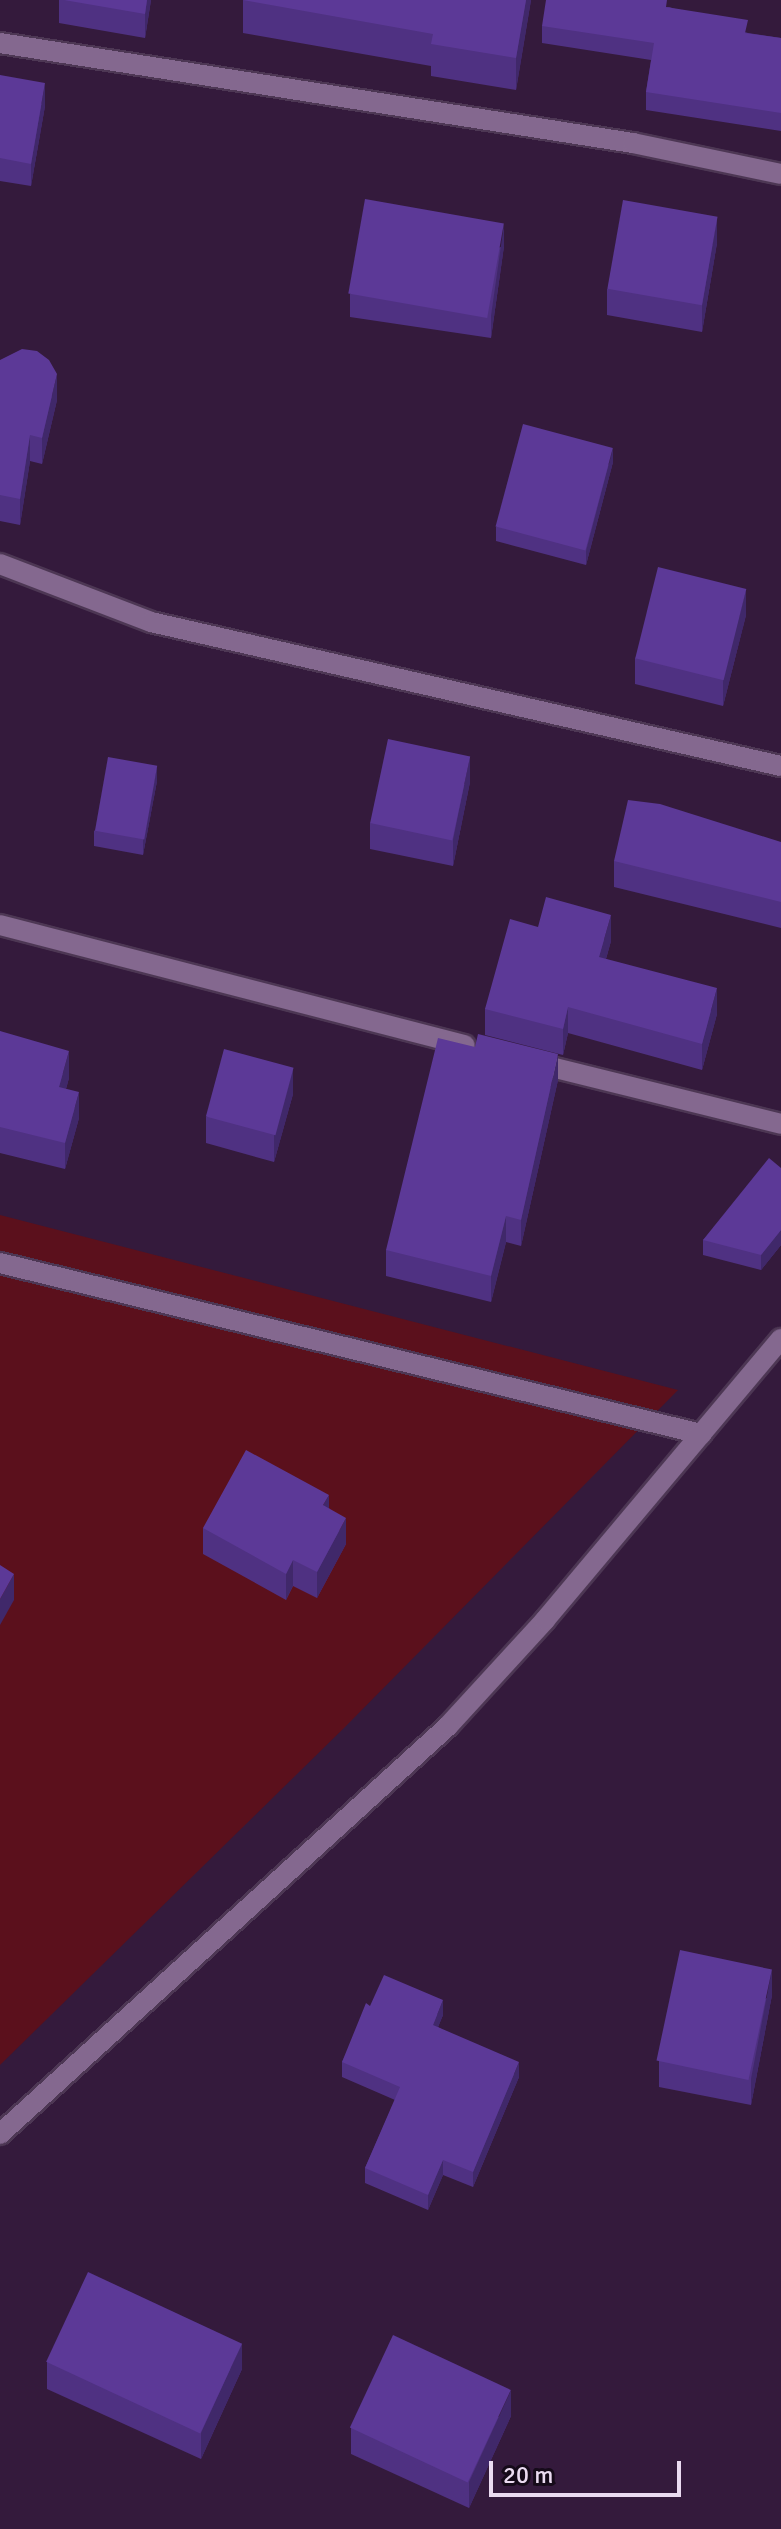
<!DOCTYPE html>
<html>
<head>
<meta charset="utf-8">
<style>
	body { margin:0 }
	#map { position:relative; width:781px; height:2529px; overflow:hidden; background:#341a3c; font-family:Signika,sans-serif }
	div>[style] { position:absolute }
	.green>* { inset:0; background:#5b101c }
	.roads { filter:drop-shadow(2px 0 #4d3754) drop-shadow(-2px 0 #4d3754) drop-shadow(0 2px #4d3754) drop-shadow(0 -2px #4d3754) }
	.lane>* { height:20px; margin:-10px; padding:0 10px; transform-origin:10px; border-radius:10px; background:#84688f }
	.street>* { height:20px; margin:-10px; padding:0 10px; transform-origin:10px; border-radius:10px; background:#84688f }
	.secondary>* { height:20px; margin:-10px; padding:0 10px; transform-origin:10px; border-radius:10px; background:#84688f }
	.wall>* { inset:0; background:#4f3182 }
	.shaded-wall>* { inset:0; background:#40286a }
	.building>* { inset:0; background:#5c3997; transform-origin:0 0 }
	span { translate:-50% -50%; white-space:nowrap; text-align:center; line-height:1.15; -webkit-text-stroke:7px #150a19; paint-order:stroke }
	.scale { position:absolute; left:489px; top:2461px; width:192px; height:36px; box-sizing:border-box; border:4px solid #ebdbf1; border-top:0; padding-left:10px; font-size:24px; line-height:28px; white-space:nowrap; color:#ebdbf1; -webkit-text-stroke:6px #150a19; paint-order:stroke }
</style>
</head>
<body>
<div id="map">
	<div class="green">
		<i style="clip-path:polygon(0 1215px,678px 1390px,344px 1728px,0 2065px)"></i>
	</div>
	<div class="roads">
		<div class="lane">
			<i style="left:0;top:564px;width:162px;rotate:21deg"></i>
			<i style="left:151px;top:622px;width:646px;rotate:12.88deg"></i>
			<i style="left:0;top:1263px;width:722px;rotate:13.71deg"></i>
		</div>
		<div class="street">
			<i style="left:0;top:43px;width:641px;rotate:8.98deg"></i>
			<i style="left:633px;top:143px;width:151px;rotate:11.8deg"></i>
			<i style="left:0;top:925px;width:480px;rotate:14.5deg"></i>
			<i style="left:531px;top:1062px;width:258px;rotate:13.9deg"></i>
		</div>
		<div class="secondary">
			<i style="left:0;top:2134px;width:606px;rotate:-42.32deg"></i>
			<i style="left:448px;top:1726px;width:144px;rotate:-47.5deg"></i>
			<i style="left:545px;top:1620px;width:367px;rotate:-50deg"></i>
		</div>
	</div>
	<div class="wall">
		<i style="clip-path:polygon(59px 0,151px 0,145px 38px,59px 23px)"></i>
		<i style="clip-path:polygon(243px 0,531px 0,516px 90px,431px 76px,431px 66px,243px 33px)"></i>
		<i style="clip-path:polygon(669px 7px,748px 33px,781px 38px,781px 131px,646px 110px,646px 92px,651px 60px,542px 43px,542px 26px)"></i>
		<i style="clip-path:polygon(0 75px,45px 106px,31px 186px,0 181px)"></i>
		<i style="clip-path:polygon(717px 243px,702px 332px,607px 315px,607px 289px)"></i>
		<i style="clip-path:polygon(504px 246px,491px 338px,350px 317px,350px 294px)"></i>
		<i style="clip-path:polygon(0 360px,57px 400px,42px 464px,30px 461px,20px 525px,0 521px)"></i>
		<i style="clip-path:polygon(613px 462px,586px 565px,496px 541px,496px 527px)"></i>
		<i style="clip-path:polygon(746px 615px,723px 706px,635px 684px,635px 658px)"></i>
		<i style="clip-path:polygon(157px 781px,143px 855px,94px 846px,94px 831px)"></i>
		<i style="clip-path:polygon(470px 782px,453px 866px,370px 849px,370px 823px)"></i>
		<i style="clip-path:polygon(781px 842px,781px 928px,614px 887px,614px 861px)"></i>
		<i style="clip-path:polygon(538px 927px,611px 941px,606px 959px,717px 1014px,702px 1070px,568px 1033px,563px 1055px,485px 1035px,485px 1009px)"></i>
		<i style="clip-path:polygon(0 1031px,69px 1078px,66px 1089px,79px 1118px,65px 1169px,0 1153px)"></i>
		<i style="clip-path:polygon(558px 1080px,521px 1246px,506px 1242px,491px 1302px,386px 1276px,386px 1250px)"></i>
		<i style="clip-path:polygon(293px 1094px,274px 1162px,206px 1143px,206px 1117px)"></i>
		<i style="clip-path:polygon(781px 1168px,781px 1245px,761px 1270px,703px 1255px,703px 1240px)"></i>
		<i style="clip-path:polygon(329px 1508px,346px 1544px,317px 1598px,293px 1586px,286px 1600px,203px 1554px,203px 1528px)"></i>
		<i style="clip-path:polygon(772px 1995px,751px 2105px,659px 2087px,659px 2061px)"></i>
		<i style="clip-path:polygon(370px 2006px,443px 2015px,438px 2027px,519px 2077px,473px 2187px,443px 2175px,428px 2210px,365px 2183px,365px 2168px,395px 2100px,342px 2077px,342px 2062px)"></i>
		<i style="clip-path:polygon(47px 2362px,242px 2369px,201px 2459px,47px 2389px)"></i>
		<i style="clip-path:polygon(511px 2416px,469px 2508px,351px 2454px,351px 2428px)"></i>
	</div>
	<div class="shaded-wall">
		<i style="clip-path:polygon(147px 0,151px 0,145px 38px,145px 14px)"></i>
		<i style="clip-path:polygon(526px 0,531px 0,516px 90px,516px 58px)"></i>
		<i style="clip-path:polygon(45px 83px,45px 106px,31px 186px,31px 164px)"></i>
		<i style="clip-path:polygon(717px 217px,717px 243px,702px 332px,702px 306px)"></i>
		<i style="clip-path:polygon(504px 224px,504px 246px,491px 338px,491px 316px)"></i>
		<i style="clip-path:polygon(57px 374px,57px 400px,42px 464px,42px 438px)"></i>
		<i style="clip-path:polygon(30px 435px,30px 461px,20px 525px,20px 499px)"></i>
		<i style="clip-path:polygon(613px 448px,613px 462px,586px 565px,586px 551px)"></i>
		<i style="clip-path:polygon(746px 589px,746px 615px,723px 706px,723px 679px)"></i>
		<i style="clip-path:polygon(470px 756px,470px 782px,453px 866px,453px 840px)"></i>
		<i style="clip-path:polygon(157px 766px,157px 781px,143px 855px,143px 840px)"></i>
		<i style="clip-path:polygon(611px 915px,611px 941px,599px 983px,599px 957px)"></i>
		<i style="clip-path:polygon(717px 988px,717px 1014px,702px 1070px,702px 1044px)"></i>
		<i style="clip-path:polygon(568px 1007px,568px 1033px,563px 1055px,563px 1029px)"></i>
		<i style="clip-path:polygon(69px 1051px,69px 1078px,59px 1113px,59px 1087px)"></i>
		<i style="clip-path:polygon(558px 1054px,558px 1080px,521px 1246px,521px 1220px)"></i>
		<i style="clip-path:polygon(293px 1068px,293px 1094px,274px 1162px,274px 1136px)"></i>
		<i style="clip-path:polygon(79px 1092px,79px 1118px,65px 1169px,65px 1143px)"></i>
		<i style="clip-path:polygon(506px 1216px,506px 1242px,491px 1302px,491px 1276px)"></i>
		<i style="clip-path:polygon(781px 1230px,781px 1245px,761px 1270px,761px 1255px)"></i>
		<i style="clip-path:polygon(329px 1495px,329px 1521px,323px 1505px)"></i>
		<i style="clip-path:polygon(346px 1518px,346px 1544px,317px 1598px,317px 1572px)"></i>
		<i style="clip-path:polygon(293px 1560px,293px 1586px,286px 1600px,286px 1574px)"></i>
		<i style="clip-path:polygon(14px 1574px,14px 1600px,0 1625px,0 1599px)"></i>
		<i style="clip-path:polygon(772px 1969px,772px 1995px,751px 2105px,751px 2079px)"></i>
		<i style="clip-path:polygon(443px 2000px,443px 2015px,433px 2039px,433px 2025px)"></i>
		<i style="clip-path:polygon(519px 2062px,519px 2077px,473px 2187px,473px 2172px)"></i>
		<i style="clip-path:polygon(443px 2160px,443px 2175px,428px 2210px,428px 2195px)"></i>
		<i style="clip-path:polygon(242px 2343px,242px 2369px,201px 2459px,201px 2433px)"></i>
		<i style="clip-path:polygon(511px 2390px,511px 2416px,469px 2508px,469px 2482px)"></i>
	</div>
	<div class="building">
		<i style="clip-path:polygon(64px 0,147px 0,145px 14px)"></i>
		<i style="clip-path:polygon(243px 0,526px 0,516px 58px,431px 44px,433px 34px)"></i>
		<i style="clip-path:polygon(546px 0,667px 0,666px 7px,748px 20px,745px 33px,781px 38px,781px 113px,646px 92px,654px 43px,542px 26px)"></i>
		<i style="clip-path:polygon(0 75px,45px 83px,31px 164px,0 158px)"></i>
		<i style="left:365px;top:199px;width:141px;height:96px;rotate:10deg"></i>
		<i style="left:623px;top:200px;width:96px;height:90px;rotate:10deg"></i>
		<i style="clip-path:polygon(22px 349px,37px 351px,49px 360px,57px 374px,42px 438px,30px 435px,20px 499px,0 495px,0 360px)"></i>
		<i style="left:523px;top:424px;width:93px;height:106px;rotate:15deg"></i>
		<i style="left:658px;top:567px;width:91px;height:94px;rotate:14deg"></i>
		<i style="left:388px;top:739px;width:84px;height:86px;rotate:12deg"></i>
		<i style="left:108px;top:757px;width:50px;height:75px;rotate:10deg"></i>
		<i style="clip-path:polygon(628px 800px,660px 804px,781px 842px,781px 902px,614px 861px)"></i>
		<i style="clip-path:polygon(546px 897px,611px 915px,599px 957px,717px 988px,702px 1044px,568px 1007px,563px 1029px,485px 1009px,510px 919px,538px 927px)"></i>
		<i style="clip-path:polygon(0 1031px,69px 1051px,59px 1087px,79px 1092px,65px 1143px,0 1127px)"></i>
		<i style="clip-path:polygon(478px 1034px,558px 1054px,521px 1220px,506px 1216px,491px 1276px,386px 1250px,438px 1038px,475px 1047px)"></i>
		<i style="left:224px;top:1049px;width:72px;height:70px;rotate:15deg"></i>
		<i style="clip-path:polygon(769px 1158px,781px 1168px,781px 1230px,761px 1255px,703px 1240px)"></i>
		<i style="clip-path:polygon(246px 1450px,329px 1495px,323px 1505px,346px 1518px,317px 1572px,293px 1560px,286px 1574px,203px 1528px)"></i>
		<i style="clip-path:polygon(0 1565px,14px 1574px,0 1599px)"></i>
		<i style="left:680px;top:1950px;width:94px;height:113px;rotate:12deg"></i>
		<i style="clip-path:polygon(384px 1975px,443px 2000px,433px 2025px,519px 2062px,473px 2172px,443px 2160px,428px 2195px,365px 2168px,400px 2087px,342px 2062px,366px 2003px,370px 2006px)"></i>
		<i style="left:88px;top:2272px;width:170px;height:99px;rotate:25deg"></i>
		<i style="left:393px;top:2335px;width:130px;height:102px;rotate:25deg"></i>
	</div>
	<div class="scale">20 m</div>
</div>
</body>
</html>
